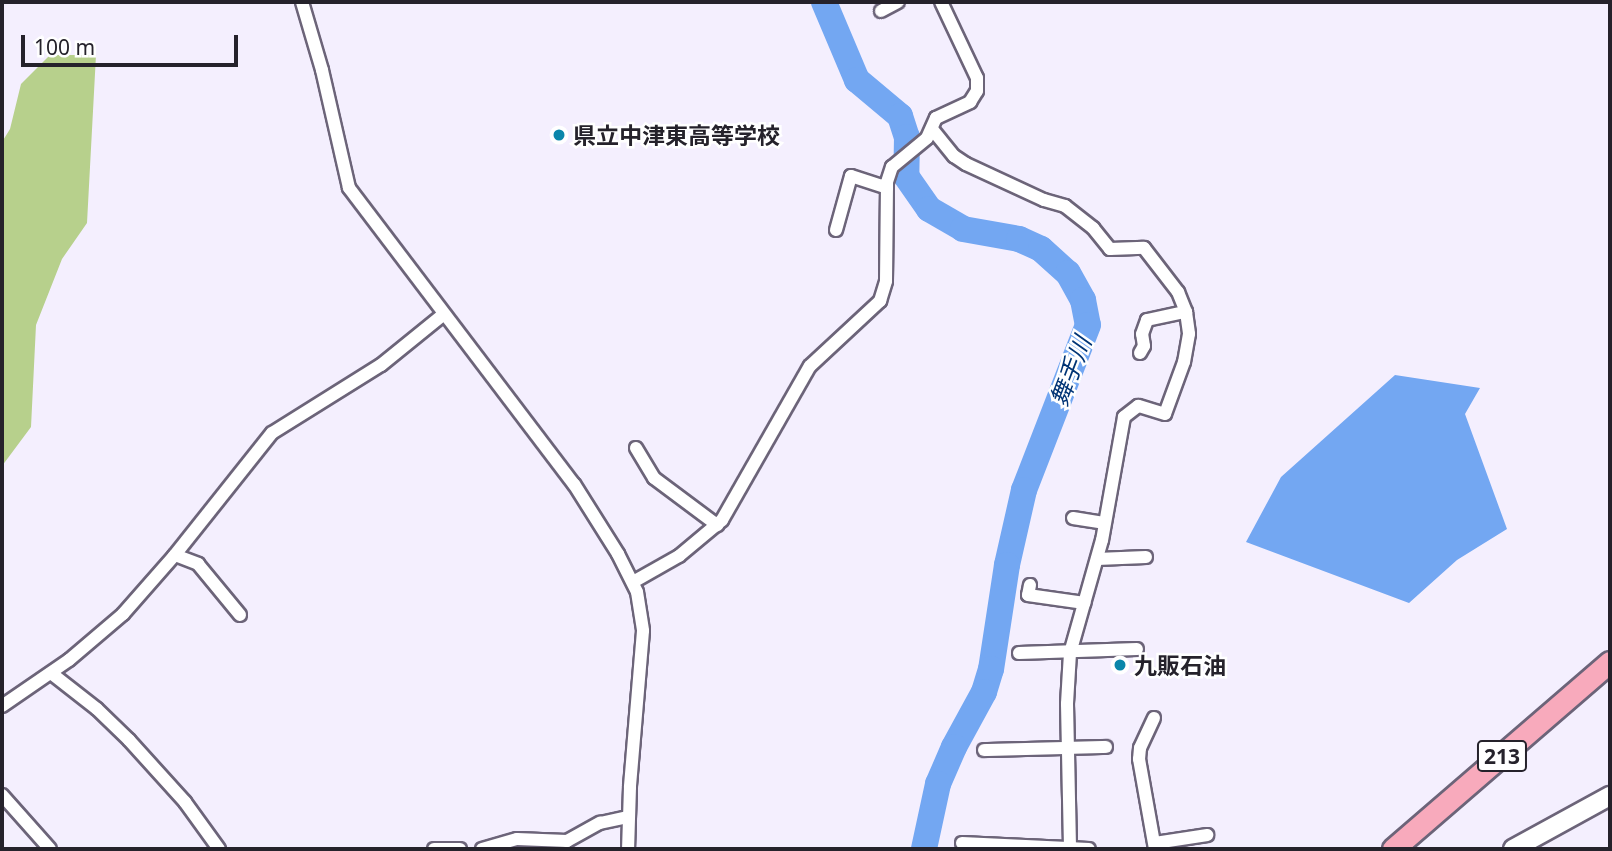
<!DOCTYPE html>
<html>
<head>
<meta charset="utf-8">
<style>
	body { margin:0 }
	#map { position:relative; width:1612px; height:851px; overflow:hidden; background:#f4effe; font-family:"Noto Sans","Noto Sans JP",sans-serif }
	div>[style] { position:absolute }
	.green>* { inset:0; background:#b7d08c }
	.water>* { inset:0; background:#73a7f2 }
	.river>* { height:26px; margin:-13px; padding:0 13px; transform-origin:13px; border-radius:13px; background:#73a7f2 }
	.roads { filter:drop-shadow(2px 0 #6c6479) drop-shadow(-2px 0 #6c6479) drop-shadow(0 2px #6c6479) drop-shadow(0 -2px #6c6479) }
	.street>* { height:12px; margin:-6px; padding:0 6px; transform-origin:6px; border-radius:6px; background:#fff }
	.secondary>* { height:18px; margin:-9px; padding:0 9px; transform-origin:9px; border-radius:9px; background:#fff }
	.highway>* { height:21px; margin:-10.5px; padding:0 10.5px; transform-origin:10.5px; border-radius:10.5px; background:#f8aabc }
	.dots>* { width:19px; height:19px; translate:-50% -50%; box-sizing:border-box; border:4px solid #fff; border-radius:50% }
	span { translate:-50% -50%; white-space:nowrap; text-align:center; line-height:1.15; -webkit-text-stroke:5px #fff; paint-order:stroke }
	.shield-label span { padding:2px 5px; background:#fff; border:2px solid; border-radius:5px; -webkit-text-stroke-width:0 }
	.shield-label { font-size:21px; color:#25222b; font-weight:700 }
	.poi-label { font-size:23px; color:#25222b; font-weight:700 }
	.left { translate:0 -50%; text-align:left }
	.water-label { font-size:24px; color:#003475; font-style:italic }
	.frame { position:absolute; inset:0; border:4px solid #25222b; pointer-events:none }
	.scale { position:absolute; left:21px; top:35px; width:217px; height:32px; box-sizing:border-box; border:4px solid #25222b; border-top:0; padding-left:9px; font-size:21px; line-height:24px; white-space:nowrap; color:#25222b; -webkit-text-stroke:5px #fff; paint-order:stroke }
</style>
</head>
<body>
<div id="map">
	<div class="green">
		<i style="clip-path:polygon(50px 55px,96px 55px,87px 223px,62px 259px,36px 325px,31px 427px,2px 466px,2px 142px,10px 129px,21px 84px)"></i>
	</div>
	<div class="water">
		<i style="clip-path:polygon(1395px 375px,1480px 388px,1465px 414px,1507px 529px,1457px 560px,1409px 603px,1246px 542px,1281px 477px)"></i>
	</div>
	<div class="river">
		<i style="left:824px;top:2px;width:85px;rotate:67.1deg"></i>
		<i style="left:857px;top:80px;width:56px;rotate:39.9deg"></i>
		<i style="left:900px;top:116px;width:22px;rotate:72deg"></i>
		<i style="left:907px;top:137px;width:39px;rotate:91deg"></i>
		<i style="left:906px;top:176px;width:40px;rotate:55.1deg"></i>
		<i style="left:929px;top:209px;width:39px;rotate:30deg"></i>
		<i style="left:963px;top:229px;width:57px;rotate:10.1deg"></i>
		<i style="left:1019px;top:239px;width:24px;rotate:24deg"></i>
		<i style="left:1041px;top:249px;width:36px;rotate:42deg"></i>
		<i style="left:1068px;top:273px;width:31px;rotate:61deg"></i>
		<i style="left:1083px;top:300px;width:25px;rotate:79deg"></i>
		<i style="left:1088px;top:325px;width:177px;rotate:111.2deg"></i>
		<i style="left:1024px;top:490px;width:77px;rotate:102.8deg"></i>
		<i style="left:1007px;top:565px;width:105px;rotate:98.7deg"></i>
		<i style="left:991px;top:669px;width:24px;rotate:107deg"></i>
		<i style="left:984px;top:692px;width:63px;rotate:118.6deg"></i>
		<i style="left:954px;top:747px;width:40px;rotate:113.4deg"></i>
		<i style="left:938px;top:784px;width:66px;rotate:102.2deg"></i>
	</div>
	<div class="roads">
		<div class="street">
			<i style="left:302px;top:2px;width:71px;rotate:73.6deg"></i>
			<i style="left:322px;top:70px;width:121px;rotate:77.1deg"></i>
			<i style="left:349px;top:188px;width:372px;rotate:52.8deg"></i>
			<i style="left:574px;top:484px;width:83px;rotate:57.8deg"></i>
			<i style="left:618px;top:554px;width:42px;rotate:63.4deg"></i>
			<i style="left:637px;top:592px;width:39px;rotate:81deg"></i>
			<i style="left:643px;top:631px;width:157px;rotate:94.8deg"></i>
			<i style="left:630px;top:787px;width:62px;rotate:91.8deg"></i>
			<i style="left:881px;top:11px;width:19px;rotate:-28deg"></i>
			<i style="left:932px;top:129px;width:35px;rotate:51deg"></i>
			<i style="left:954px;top:156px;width:14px;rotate:34deg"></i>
			<i style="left:966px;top:164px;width:86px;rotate:24.8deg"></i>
			<i style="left:1044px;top:200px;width:22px;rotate:16deg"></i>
			<i style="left:1065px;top:206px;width:36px;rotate:38deg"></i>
			<i style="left:1093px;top:228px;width:27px;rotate:51deg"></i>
			<i style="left:1110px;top:249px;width:34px;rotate:-2deg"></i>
			<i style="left:1144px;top:248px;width:56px;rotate:52.3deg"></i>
			<i style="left:1178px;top:292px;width:22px;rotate:68deg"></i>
			<i style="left:1186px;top:312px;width:22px;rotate:82deg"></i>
			<i style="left:1189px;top:334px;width:28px;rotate:100deg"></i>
			<i style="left:1184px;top:362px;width:55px;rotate:110.1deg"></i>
			<i style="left:1165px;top:414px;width:28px;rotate:-163deg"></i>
			<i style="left:1138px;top:406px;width:18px;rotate:142deg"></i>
			<i style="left:1124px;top:417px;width:125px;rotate:100.1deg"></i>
			<i style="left:1102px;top:540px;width:117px;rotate:105.8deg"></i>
			<i style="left:1070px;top:653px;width:51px;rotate:93.4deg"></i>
			<i style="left:1067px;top:704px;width:145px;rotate:88.8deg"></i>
			<i style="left:836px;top:230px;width:56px;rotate:-74.5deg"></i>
			<i style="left:851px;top:176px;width:38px;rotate:18deg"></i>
			<i style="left:1140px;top:353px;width:8px;rotate:-60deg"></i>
			<i style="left:1144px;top:346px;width:12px;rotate:-99deg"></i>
			<i style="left:1142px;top:334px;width:15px;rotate:-70deg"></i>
			<i style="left:1147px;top:320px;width:40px;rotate:-12deg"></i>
			<i style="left:636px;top:448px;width:35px;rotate:59deg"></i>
			<i style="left:654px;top:478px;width:79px;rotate:36.7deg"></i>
			<i style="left:1073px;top:518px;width:31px;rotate:9deg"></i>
			<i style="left:175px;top:555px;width:25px;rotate:21deg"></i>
			<i style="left:198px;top:564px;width:66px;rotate:50.5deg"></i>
			<i style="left:1097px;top:559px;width:49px;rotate:-2.3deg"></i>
			<i style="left:633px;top:582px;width:53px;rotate:-29.5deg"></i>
			<i style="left:679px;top:556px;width:56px;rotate:-39.9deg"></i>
			<i style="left:722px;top:520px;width:177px;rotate:-60.3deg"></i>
			<i style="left:810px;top:366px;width:96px;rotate:-42.9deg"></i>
			<i style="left:880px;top:301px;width:21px;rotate:-73deg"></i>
			<i style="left:886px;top:281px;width:99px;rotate:-89.4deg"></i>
			<i style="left:887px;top:182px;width:16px;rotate:-72deg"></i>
			<i style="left:892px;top:167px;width:45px;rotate:-39.6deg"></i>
			<i style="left:927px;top:138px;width:22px;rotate:-66deg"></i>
			<i style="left:936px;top:118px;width:38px;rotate:-25deg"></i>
			<i style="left:970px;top:102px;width:13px;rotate:-58deg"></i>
			<i style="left:977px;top:91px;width:13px;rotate:-90deg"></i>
			<i style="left:977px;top:78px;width:84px;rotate:-115.3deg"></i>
			<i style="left:1030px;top:585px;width:10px;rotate:101deg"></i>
			<i style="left:1028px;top:595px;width:57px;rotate:8.1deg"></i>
			<i style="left:1019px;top:653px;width:118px;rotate:-1.9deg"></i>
			<i style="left:51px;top:673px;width:58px;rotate:38deg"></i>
			<i style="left:97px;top:709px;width:45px;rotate:44.1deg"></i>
			<i style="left:129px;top:740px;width:84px;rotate:47.9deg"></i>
			<i style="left:185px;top:802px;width:58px;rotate:54.1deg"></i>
			<i style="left:2px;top:706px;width:81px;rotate:-34.5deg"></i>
			<i style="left:69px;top:660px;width:71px;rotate:-40.4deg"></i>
			<i style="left:123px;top:614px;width:77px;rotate:-48.7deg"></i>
			<i style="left:174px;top:556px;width:157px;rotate:-51.5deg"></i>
			<i style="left:272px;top:433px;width:128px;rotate:-32deg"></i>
			<i style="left:381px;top:365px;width:81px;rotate:-39deg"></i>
			<i style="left:1154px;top:718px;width:33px;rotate:115deg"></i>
			<i style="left:1140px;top:748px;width:11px;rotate:95deg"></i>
			<i style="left:1139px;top:759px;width:91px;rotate:79.9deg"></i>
			<i style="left:984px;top:750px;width:122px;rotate:-1.4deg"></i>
			<i style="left:2px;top:795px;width:72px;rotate:48.4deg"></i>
			<i style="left:962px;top:843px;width:127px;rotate:2.7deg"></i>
			<i style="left:1155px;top:843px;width:53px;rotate:-8.7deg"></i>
			<i style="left:434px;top:849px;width:26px"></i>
			<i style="left:482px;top:849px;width:36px;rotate:-16deg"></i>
			<i style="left:517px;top:839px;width:50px;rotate:2.3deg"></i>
			<i style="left:567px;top:841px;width:38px;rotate:-29deg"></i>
			<i style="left:600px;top:823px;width:29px;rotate:-12deg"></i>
		</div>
		<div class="secondary">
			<i style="left:1513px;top:849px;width:111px;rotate:-28.7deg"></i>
		</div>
		<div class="highway">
			<i style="left:1393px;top:849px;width:286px;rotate:-40.8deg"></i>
		</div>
	</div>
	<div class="dots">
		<i style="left:559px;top:135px;background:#0a86aa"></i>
		<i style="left:1120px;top:665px;background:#0a86aa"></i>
	</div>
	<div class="shield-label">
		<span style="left:1502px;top:756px">213</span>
	</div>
	<div class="poi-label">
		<span class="left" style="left:573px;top:135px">県立中津東高等学校</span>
		<span class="left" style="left:1134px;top:665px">九販石油</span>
	</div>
	<div class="water-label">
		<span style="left:1070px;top:371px;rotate:-69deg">舞手川</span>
	</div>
	<div class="frame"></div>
	<div class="scale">100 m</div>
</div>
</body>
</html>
